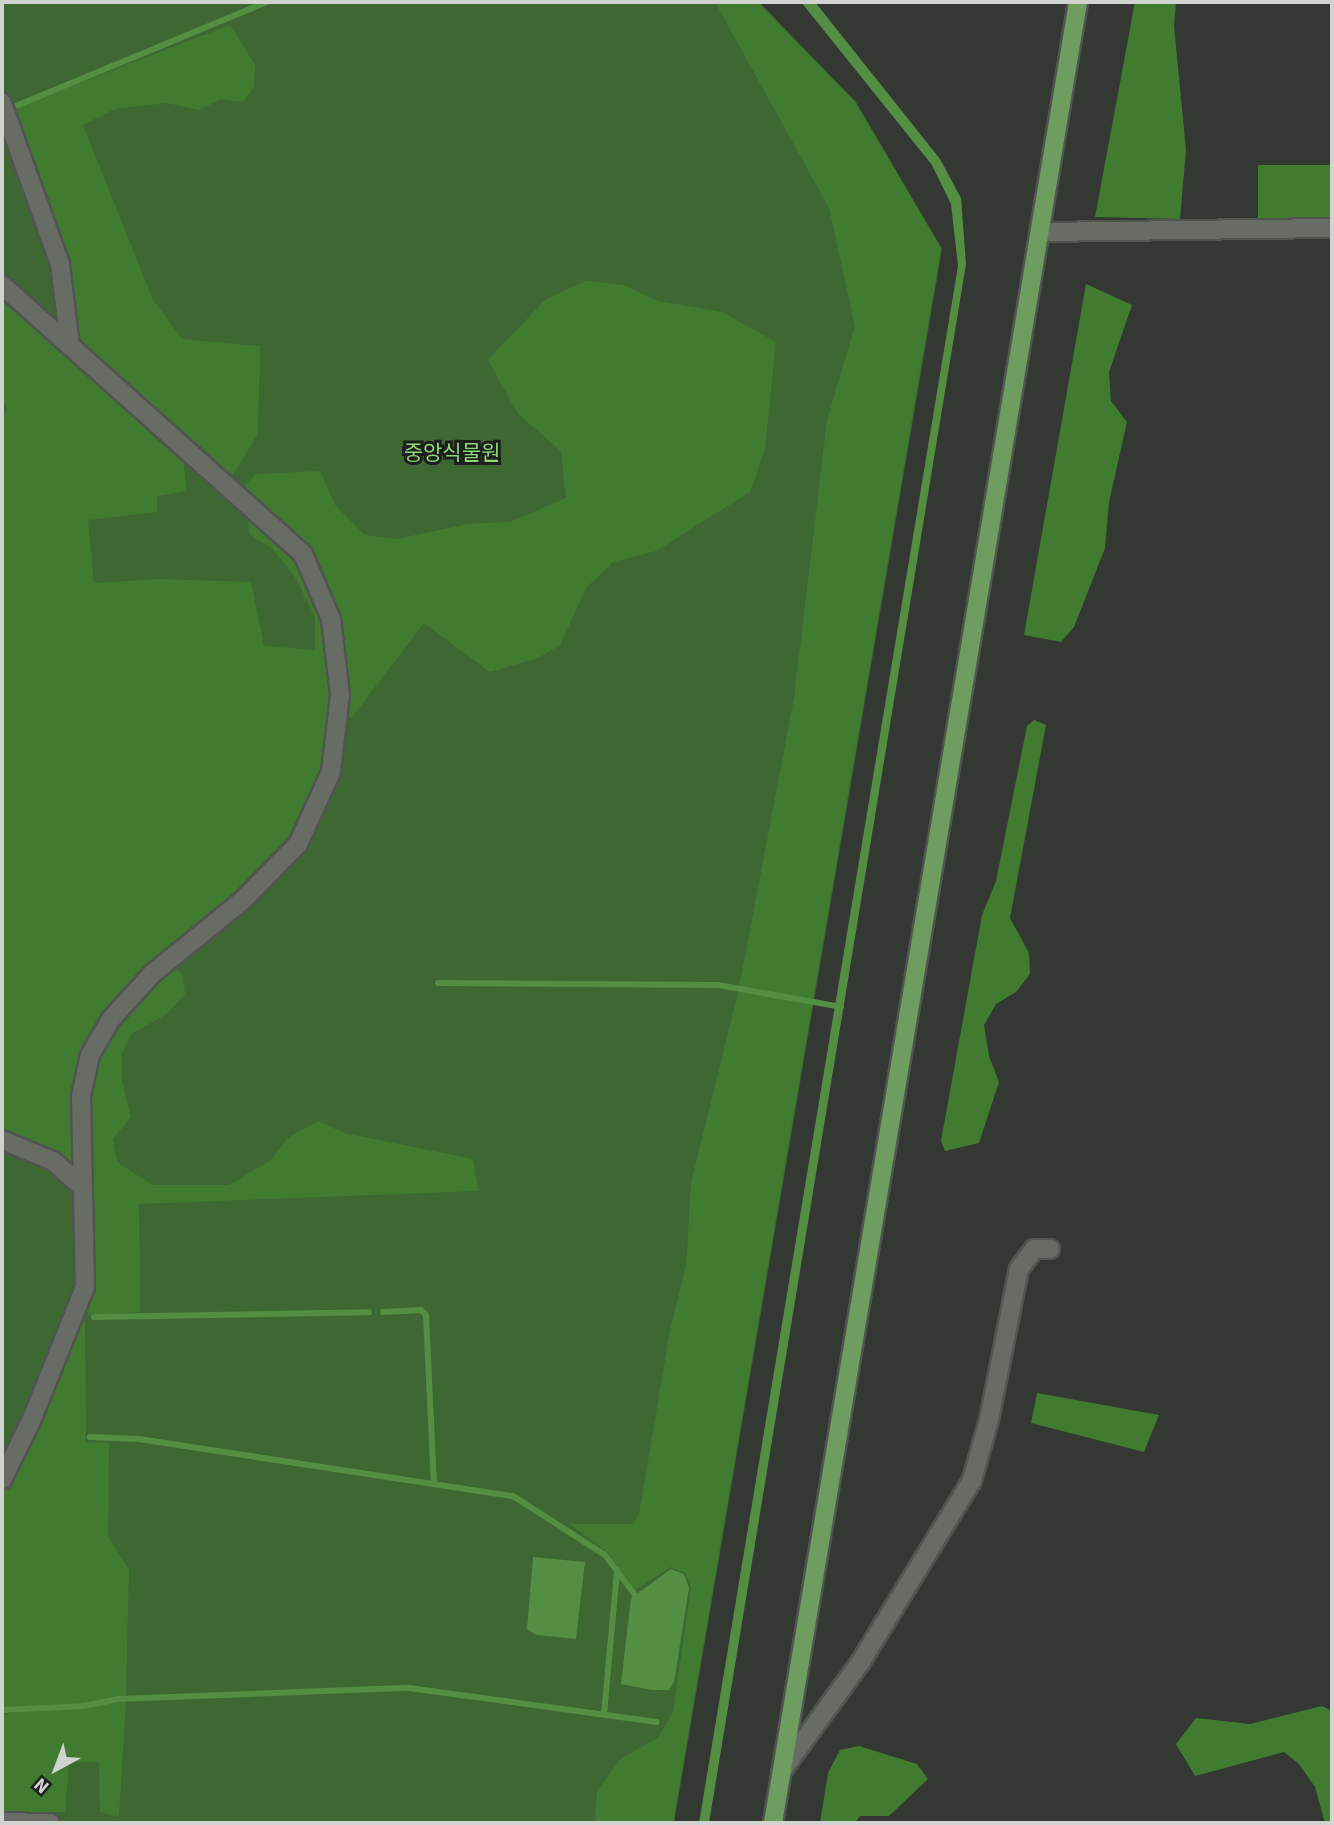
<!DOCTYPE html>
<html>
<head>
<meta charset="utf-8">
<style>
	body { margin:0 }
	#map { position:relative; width:1334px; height:1825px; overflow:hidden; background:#333832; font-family:"Source Sans 3","Noto Sans KR",sans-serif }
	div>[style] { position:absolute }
	.green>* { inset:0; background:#3d6831 }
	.forest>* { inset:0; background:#417b30; transform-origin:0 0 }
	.water>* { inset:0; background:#538e43 }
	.stream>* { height:6px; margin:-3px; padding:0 3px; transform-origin:3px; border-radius:3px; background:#538e43 }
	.roads { filter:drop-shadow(2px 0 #515550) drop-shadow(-2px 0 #515550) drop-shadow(0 2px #515550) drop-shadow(0 -2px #515550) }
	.minor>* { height:18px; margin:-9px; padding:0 9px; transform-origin:9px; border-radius:9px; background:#676c65 }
	.major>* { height:18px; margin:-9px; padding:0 9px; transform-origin:9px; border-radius:9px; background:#6e9d60 }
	span { translate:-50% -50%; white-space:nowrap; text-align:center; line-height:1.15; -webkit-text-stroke:6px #1c1f1c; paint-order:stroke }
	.park-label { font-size:21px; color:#8ad975 }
	.frame { position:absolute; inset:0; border:4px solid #d0d3cf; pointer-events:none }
	.north { position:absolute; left:21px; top:1734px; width:70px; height:70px; -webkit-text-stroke:5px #1c1f1c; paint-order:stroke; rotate:221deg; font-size:19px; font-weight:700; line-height:28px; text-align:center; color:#d0d3cf }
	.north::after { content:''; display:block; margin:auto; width:24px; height:32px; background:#d0d3cf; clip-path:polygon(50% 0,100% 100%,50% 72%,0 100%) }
</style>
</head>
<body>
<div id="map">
	<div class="green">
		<i style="clip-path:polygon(2px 2px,759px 2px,856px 102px,942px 249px,674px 1823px,2px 1823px)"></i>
	</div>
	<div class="forest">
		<i style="clip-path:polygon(715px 2px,757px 2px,855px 102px,941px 248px,673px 1823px,595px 1823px,597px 1791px,620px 1760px,658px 1737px,673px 1712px,691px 1587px,685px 1573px,671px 1567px,635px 1590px,608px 1553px,570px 1524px,634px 1524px,639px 1514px,670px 1330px,686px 1265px,691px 1183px,739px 988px,794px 698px,827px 420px,855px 326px,829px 208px)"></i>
		<i style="clip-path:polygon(1135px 2px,1176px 2px,1174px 26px,1186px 150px,1180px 219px,1095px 217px)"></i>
		<i style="clip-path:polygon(230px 25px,255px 65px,254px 87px,243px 102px,221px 99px,199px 110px,167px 103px,115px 109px,83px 125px,153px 300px,182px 339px,260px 346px,258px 434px,229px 480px,78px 344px,10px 110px)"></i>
		<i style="left:1258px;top:165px;width:74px;height:53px"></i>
		<i style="clip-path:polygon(586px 281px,624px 285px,658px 301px,722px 312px,776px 342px,765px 448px,750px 492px,656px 551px,613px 562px,586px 588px,560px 645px,538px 658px,490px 672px,424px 623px,352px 717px,343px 716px,322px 579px,241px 489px,256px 474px,320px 471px,335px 505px,365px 535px,397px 539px,468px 524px,510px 522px,566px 498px,561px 451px,518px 414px,488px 360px,546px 299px)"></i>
		<i style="clip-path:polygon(1086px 284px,1132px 305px,1109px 372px,1111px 401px,1127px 422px,1109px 502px,1105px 548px,1074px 627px,1061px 642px,1024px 635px)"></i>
		<i style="clip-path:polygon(2px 290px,183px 459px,187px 491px,157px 496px,157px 512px,88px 520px,94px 583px,159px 579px,251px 582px,264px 646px,315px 650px,315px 617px,295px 577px,272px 548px,249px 534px,248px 512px,288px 544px,312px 580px,332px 657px,330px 750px,295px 843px,106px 1015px,72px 1169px,2px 1137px,2px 419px,7px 410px,2px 395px)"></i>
		<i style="clip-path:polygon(1034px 720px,1046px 725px,1010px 918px,1029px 953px,1030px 974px,1016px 992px,996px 1004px,984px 1025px,989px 1056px,999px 1082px,979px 1143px,945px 1151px,941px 1141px,982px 915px,996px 881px,1027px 726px)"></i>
		<i style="clip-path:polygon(175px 967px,183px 975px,185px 994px,167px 1014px,131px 1034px,122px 1053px,122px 1081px,131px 1117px,113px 1139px,117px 1162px,152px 1185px,229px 1185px,271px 1160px,288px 1138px,318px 1121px,344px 1133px,473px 1159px,478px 1191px,139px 1204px,140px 1312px,88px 1315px,94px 1262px,88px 1186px,90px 1077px,104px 1039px,165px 970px)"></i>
		<i style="clip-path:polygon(85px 1322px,86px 1442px,109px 1443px,108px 1536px,129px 1570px,126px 1695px,83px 1703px,2px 1707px,2px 1490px,79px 1324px)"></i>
		<i style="clip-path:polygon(1037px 1393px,1159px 1415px,1144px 1452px,1031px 1423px)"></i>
		<i style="clip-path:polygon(126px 1702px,119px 1817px,100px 1812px,99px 1762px,69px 1762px,65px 1812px,2px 1812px,2px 1714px)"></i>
		<i style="clip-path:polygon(1322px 1706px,1332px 1711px,1332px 1823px,1325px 1823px,1315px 1787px,1299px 1764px,1284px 1752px,1195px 1776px,1176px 1744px,1196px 1718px,1250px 1724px)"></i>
		<i style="clip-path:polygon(859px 1746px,917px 1764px,928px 1779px,889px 1816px,860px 1816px,855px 1823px,820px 1823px,828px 1773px,840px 1750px)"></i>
	</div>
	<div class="water">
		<i style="clip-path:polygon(801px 2px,815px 2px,940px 159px,961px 198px,966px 264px,709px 1823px,699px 1823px,958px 266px,951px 204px,932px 165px)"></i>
		<i style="clip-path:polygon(533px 1557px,585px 1562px,576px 1639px,536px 1635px,527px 1629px)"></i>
		<i style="clip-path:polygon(671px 1569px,684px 1574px,689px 1588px,674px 1682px,669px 1690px,652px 1690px,621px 1684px,631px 1598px)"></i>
	</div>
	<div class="stream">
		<i style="left:11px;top:108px;width:277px;rotate:-22.5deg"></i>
		<i style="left:438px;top:983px;width:280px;rotate:0.4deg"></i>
		<i style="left:718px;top:985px;width:125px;rotate:10.1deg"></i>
		<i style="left:383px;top:1312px;width:38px;rotate:-3deg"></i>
		<i style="left:421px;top:1310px;width:7px;rotate:45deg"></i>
		<i style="left:426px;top:1315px;width:169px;rotate:87.3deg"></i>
		<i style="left:94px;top:1317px;width:275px;rotate:-1deg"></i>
		<i style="left:90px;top:1437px;width:49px;rotate:2.3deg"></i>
		<i style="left:139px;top:1439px;width:378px;rotate:8.7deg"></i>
		<i style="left:513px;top:1496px;width:109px;rotate:32.7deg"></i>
		<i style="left:605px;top:1555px;width:50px;rotate:53.1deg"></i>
		<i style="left:2px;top:1710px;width:81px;rotate:-2.8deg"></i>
		<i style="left:83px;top:1706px;width:36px;rotate:-11deg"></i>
		<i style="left:118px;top:1699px;width:291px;rotate:-2.2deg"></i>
		<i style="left:409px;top:1688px;width:250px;rotate:7.8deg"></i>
		<i style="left:604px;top:1714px;width:145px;rotate:-84.8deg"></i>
	</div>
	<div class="roads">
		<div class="minor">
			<i style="left:2px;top:103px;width:171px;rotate:70.2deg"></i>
			<i style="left:60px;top:264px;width:83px;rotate:83deg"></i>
			<i style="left:1042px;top:232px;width:290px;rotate:-0.8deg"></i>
			<i style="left:2px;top:285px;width:404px;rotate:41.8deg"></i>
			<i style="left:303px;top:554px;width:71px;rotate:66.7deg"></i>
			<i style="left:331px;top:619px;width:77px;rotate:83.2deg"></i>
			<i style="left:340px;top:695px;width:78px;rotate:96.7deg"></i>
			<i style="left:331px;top:772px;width:79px;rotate:114.6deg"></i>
			<i style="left:298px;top:844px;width:78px;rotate:134.5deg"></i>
			<i style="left:243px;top:900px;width:117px;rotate:140.9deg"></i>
			<i style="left:152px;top:974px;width:61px;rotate:132.3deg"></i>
			<i style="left:111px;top:1019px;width:42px;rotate:120.3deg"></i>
			<i style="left:90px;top:1055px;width:42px;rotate:102.4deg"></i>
			<i style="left:81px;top:1096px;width:191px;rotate:88.8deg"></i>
			<i style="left:85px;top:1287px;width:142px;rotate:111.9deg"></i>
			<i style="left:32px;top:1419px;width:68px;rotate:116.2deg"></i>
			<i style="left:2px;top:1140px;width:55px;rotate:22.4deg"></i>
			<i style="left:53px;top:1161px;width:40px;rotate:42deg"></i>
			<i style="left:781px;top:1772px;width:135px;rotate:-54.1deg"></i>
			<i style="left:860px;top:1663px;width:215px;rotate:-58.5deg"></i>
			<i style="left:972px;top:1480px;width:62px;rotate:-74.2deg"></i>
			<i style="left:989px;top:1420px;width:154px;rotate:-78.8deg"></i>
			<i style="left:1019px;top:1269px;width:25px;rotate:-53deg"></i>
			<i style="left:1034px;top:1249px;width:16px"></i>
			<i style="left:2px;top:1822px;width:48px;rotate:1.2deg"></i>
		</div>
		<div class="major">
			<i style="left:773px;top:1823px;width:1846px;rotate:-80.49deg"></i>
		</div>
	</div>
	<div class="park-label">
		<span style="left:452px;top:453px">중앙식물원</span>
	</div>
	<div class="frame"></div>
	<div class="north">N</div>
</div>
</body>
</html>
